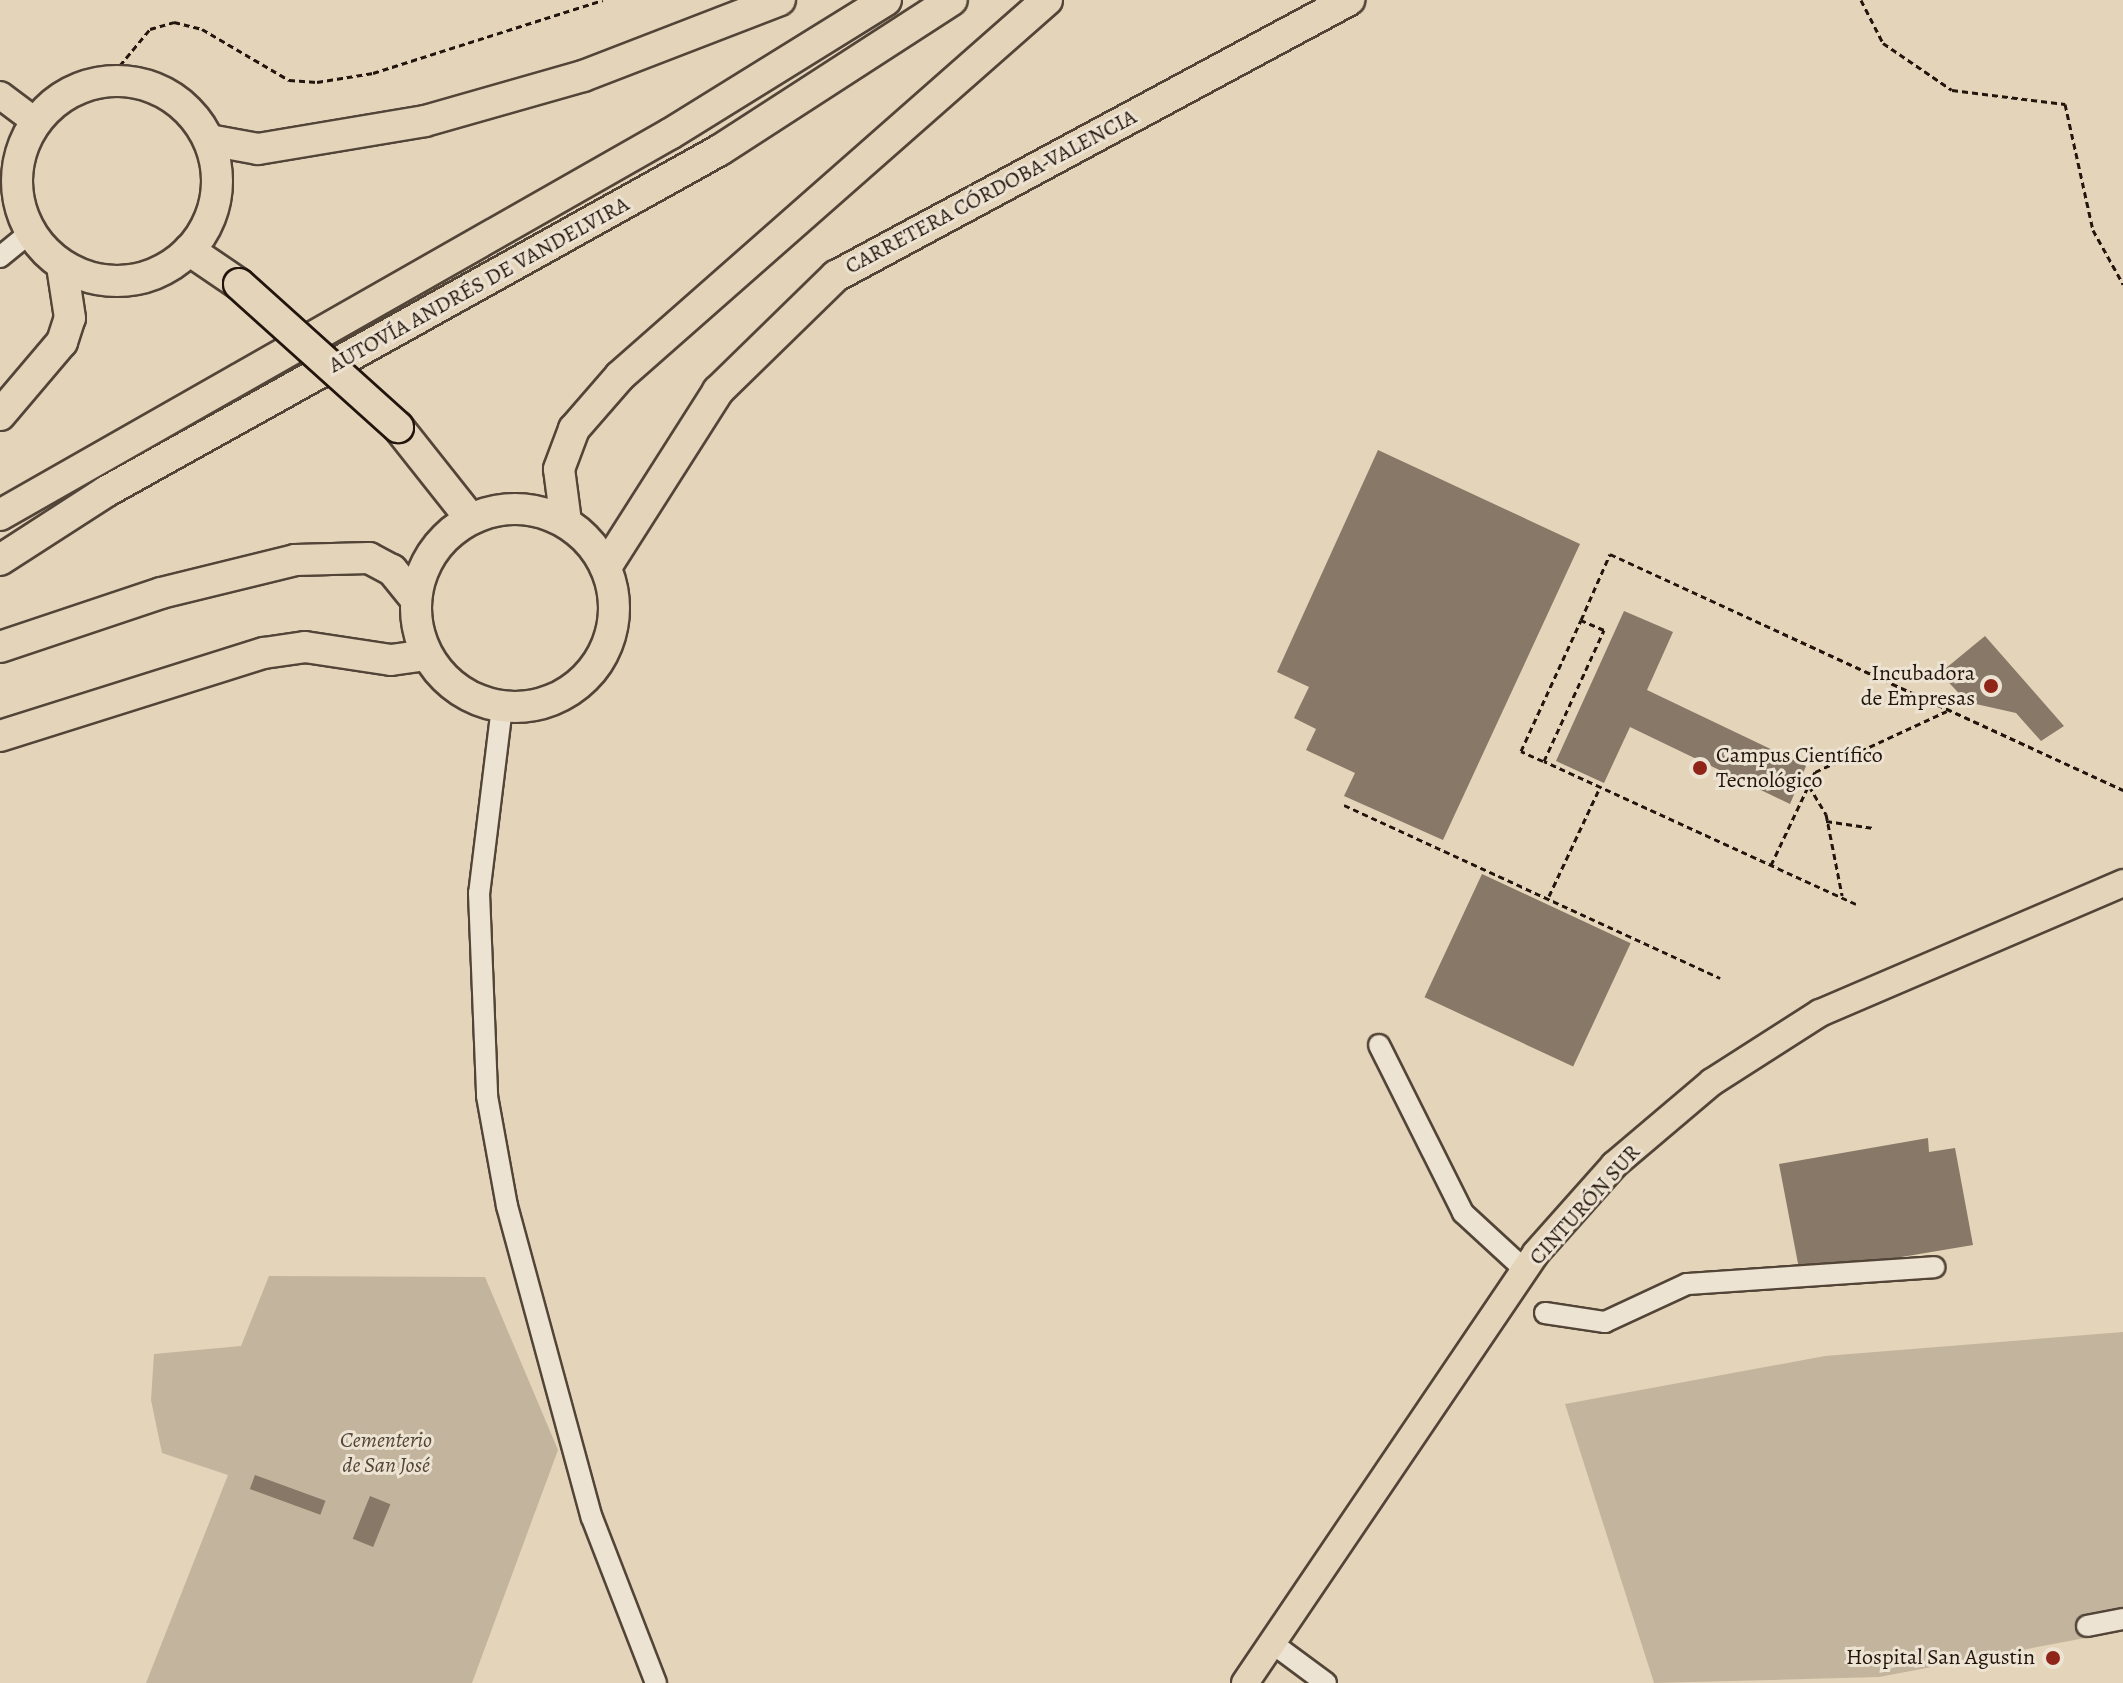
<!DOCTYPE html>
<html>
<head>
<meta charset="utf-8">
<style>
	body { margin:0 }
	#map { position:relative; width:2123px; height:1683px; overflow:hidden; background:#e4d4ba; font-family:Alegreya,serif }
	div>[style] { position:absolute }
	.green>* { inset:0; background:#c3b49d }
	.building>* { inset:0; background:#877867; transform-origin:0 0 }
	.path>* { height:3px; margin-top:-1.5px; transform-origin:0; background:repeating-linear-gradient(90deg,#22150d 0 6px,transparent 0 10px) }
	.roads { filter:drop-shadow(2px 0 #524538) drop-shadow(-2px 0 #524538) drop-shadow(0 2px #524538) drop-shadow(0 -2px #524538) }
	.minor>* { height:20px; margin:-10px; padding:0 10px; transform-origin:10px; border-radius:10px; background:#ede3d2 }
	.major>* { height:26px; margin:-13px; padding:0 13px; transform-origin:13px; border-radius:13px; background:#e4d4ba }
	.highway>* { height:30px; margin:-15px; padding:0 15px; transform-origin:15px; border-radius:15px; background:#e4d4ba }
	.highway>.ring { margin:-15px; padding:0; box-sizing:content-box; background:none; border:30px solid #e4d4ba; border-radius:50% }
	.bridges { filter:drop-shadow(2px 0 #22150d) drop-shadow(-2px 0 #22150d) drop-shadow(0 2px #22150d) drop-shadow(0 -2px #22150d) }
	.highway-bridge>* { height:30px; margin:-15px; padding:0 15px; transform-origin:15px; border-radius:15px; background:#e4d4ba }
	.dots>* { width:22px; height:22px; translate:-50% -50%; box-sizing:border-box; border:4px solid #ede3d2; border-radius:50% }
	span { translate:-50% -50%; white-space:nowrap; text-align:center; line-height:1.15; -webkit-text-stroke:6px #ede3d2; paint-order:stroke }
	.street-label { font-size:22px; color:#22150d }
	.poi-label { font-size:22px; color:#22150d }
	.right { translate:-100% -50%; text-align:right }
	.left { translate:0 -50%; text-align:left }
	.park-label { font-size:22px; color:#524538; font-style:italic }
</style>
</head>
<body>
<div id="map">
	<div class="green">
		<i style="clip-path:polygon(269px 1276px,485px 1277px,558px 1450px,472px 1683px,146px 1683px,228px 1475px,162px 1453px,151px 1400px,154px 1354px,241px 1346px)"></i>
		<i style="clip-path:polygon(2123px 1332px,2123px 1611px,2081px 1616px,2085px 1638px,1879px 1677px,1654px 1683px,1565px 1404px,1825px 1356px)"></i>
	</div>
	<div class="building">
		<i style="clip-path:polygon(1378px 450px,1580px 544px,1443px 840px,1344px 796px,1355px 773px,1306px 750px,1316px 729px,1294px 718px,1309px 687px,1277px 672px)"></i>
		<i style="clip-path:polygon(1624px 611px,1673px 632px,1647px 690px,1806px 766px,1790px 804px,1630px 727px,1604px 783px,1556px 761px)"></i>
		<i style="clip-path:polygon(1985px 636px,2064px 726px,2041px 741px,2016px 713px,1967px 702px,1940px 673px)"></i>
		<i style="left:1482px;top:874px;width:164px;height:136px;rotate:25deg"></i>
		<i style="clip-path:polygon(1928px 1138px,1929px 1152px,1955px 1148px,1973px 1245px,1800px 1274px,1779px 1164px)"></i>
		<i style="left:255px;top:1475px;width:75px;height:15px;rotate:20deg"></i>
		<i style="left:370px;top:1496px;width:22px;height:46px;rotate:22deg"></i>
	</div>
	<div class="path">
		<i style="left:1861px;top:0;width:48px;rotate:62.9deg"></i>
		<i style="left:1883px;top:43px;width:83px;rotate:34.3deg"></i>
		<i style="left:1952px;top:90px;width:114px;rotate:7.1deg"></i>
		<i style="left:2065px;top:104px;width:129px;rotate:77.5deg"></i>
		<i style="left:2093px;top:230px;width:62px;rotate:60.9deg"></i>
		<i style="left:107px;top:81px;width:67px;rotate:-50.4deg"></i>
		<i style="left:150px;top:29px;width:25px;rotate:-16deg"></i>
		<i style="left:174px;top:22px;width:29px;rotate:14deg"></i>
		<i style="left:202px;top:29px;width:101px;rotate:30.4deg"></i>
		<i style="left:289px;top:80px;width:28px;rotate:4deg"></i>
		<i style="left:317px;top:82px;width:57px;rotate:-9.1deg"></i>
		<i style="left:373px;top:73px;width:241px;rotate:-17.6deg"></i>
		<i style="left:1543px;top:761px;width:24px;rotate:-156deg"></i>
		<i style="left:1521px;top:751px;width:144px;rotate:-65.4deg"></i>
		<i style="left:1809px;top:786px;width:33px;rotate:59deg"></i>
		<i style="left:1826px;top:814px;width:83px;rotate:78.8deg"></i>
		<i style="left:1344px;top:805px;width:414px;rotate:24.7deg"></i>
		<i style="left:1826px;top:821px;width:48px;rotate:8.5deg"></i>
		<i style="left:1771px;top:865px;width:103px;rotate:-64.7deg"></i>
		<i style="left:1815px;top:772px;width:145px;rotate:-24.8deg"></i>
		<i style="left:1549px;top:896px;width:120px;rotate:-64.9deg"></i>
		<i style="left:1856px;top:904px;width:343px;rotate:-155.4deg"></i>
		<i style="left:1544px;top:761px;width:144px;rotate:-65.4deg"></i>
		<i style="left:1604px;top:630px;width:25px;rotate:-157deg"></i>
		<i style="left:1581px;top:620px;width:72px;rotate:-66.3deg"></i>
		<i style="left:1610px;top:554px;width:565px;rotate:24.7deg"></i>
	</div>
	<div class="roads">
		<div class="minor">
			<i style="left:0;top:257px;width:38px;rotate:-39deg"></i>
			<i style="left:502px;top:707px;width:187px;rotate:97deg"></i>
			<i style="left:479px;top:893px;width:203px;rotate:87.7deg"></i>
			<i style="left:487px;top:1096px;width:112px;rotate:79.7deg"></i>
			<i style="left:507px;top:1206px;width:323px;rotate:74.8deg"></i>
			<i style="left:592px;top:1518px;width:177px;rotate:68.8deg"></i>
			<i style="left:1379px;top:1045px;width:188px;rotate:63.4deg"></i>
			<i style="left:1463px;top:1213px;width:84px;rotate:42.6deg"></i>
			<i style="left:1545px;top:1313px;width:61px;rotate:8.5deg"></i>
			<i style="left:1605px;top:1322px;width:90px;rotate:-24.9deg"></i>
			<i style="left:1687px;top:1284px;width:248px;rotate:-3.9deg"></i>
			<i style="left:2087px;top:1626px;width:37px;rotate:-11deg"></i>
			<i style="left:1272px;top:1643px;width:67px;rotate:36.5deg"></i>
		</div>
		<div class="major">
			<i style="left:0;top:95px;width:45px;rotate:36.9deg"></i>
			<i style="left:1245px;top:1683px;width:519px;rotate:-55.91deg"></i>
			<i style="left:1536px;top:1253px;width:118px;rotate:-48.4deg"></i>
			<i style="left:1614px;top:1165px;width:128px;rotate:-40.3deg"></i>
			<i style="left:1712px;top:1082px;width:128px;rotate:-32.6deg"></i>
			<i style="left:1820px;top:1013px;width:330px;rotate:-23.2deg"></i>
		</div>
		<div class="highway">
			<i class="ring" style="left:17px;top:81px;width:170px;height:170px"></i>
			<i style="left:209px;top:140px;width:50px;rotate:10.4deg"></i>
			<i style="left:258px;top:149px;width:169px;rotate:-9.5deg"></i>
			<i style="left:425px;top:121px;width:164px;rotate:-15.9deg"></i>
			<i style="left:583px;top:76px;width:211px;rotate:-21.1deg"></i>
			<i style="left:189px;top:250px;width:60px;rotate:34.2deg"></i>
			<i style="left:0;top:415px;width:96px;rotate:-49.7deg"></i>
			<i style="left:62px;top:342px;width:25px;rotate:-72deg"></i>
			<i style="left:70px;top:318px;width:53px;rotate:-98.7deg"></i>
			<i style="left:398px;top:427px;width:117px;rotate:51.6deg"></i>
			<i class="ring" style="left:416px;top:509px;width:168px;height:168px"></i>
			<i style="left:0;top:515px;width:771px;rotate:-29.63deg"></i>
			<i style="left:670px;top:134px;width:254px;rotate:-31.8deg"></i>
			<i style="left:566px;top:522px;width:53px;rotate:-97.5deg"></i>
			<i style="left:559px;top:469px;width:43px;rotate:-69.4deg"></i>
			<i style="left:574px;top:429px;width:70px;rotate:-49deg"></i>
			<i style="left:620px;top:376px;width:569px;rotate:-41.37deg"></i>
			<i style="left:0;top:560px;width:127px;rotate:-32.8deg"></i>
			<i style="left:107px;top:491px;width:701px;rotate:-29.09deg"></i>
			<i style="left:720px;top:150px;width:276px;rotate:-32.9deg"></i>
			<i style="left:606px;top:567px;width:209px;rotate:-57.5deg"></i>
			<i style="left:718px;top:391px;width:165px;rotate:-44.3deg"></i>
			<i style="left:836px;top:276px;width:583px;rotate:-28.28deg"></i>
			<i style="left:0;top:647px;width:170px;rotate:-18.5deg"></i>
			<i style="left:161px;top:593px;width:138px;rotate:-13.8deg"></i>
			<i style="left:295px;top:560px;width:74px;rotate:-1.5deg"></i>
			<i style="left:369px;top:558px;width:26px;rotate:28deg"></i>
			<i style="left:392px;top:570px;width:38px;rotate:51deg"></i>
			<i style="left:0;top:736px;width:277px;rotate:-17.5deg"></i>
			<i style="left:264px;top:653px;width:41px;rotate:-8.3deg"></i>
			<i style="left:305px;top:647px;width:87px;rotate:8.6deg"></i>
			<i style="left:391px;top:660px;width:36px;rotate:-8deg"></i>
		</div>
	</div>
	<div class="bridges">
		<div class="highway-bridge">
			<i style="left:239px;top:284px;width:214px;rotate:42deg"></i>
		</div>
	</div>
	<div class="dots">
		<i style="left:1991px;top:686px;background:#8f2418"></i>
		<i style="left:1700px;top:768px;background:#8f2418"></i>
		<i style="left:2053px;top:1658px;background:#8f2418"></i>
	</div>
	<div class="street-label">
		<span style="left:991px;top:192px;rotate:-28deg">CARRETERA CÓRDOBA-VALENCIA</span>
		<span style="left:479px;top:285px;rotate:-29deg">AUTOVÍA ANDRÉS DE VANDELVIRA</span>
		<span style="left:1585px;top:1205px;rotate:-48deg">CINTURÓN SUR</span>
	</div>
	<div class="poi-label">
		<span class="right" style="left:1975px;top:686px">Incubadora<br>de Empresas</span>
		<span class="left" style="left:1716px;top:768px">Campus Científico<br>Tecnológico</span>
		<span class="right" style="left:2035px;top:1658px">Hospital San Agustin</span>
	</div>
	<div class="park-label">
		<span style="left:386px;top:1453px">Cementerio<br>de San José</span>
	</div>
</div>
</body>
</html>
